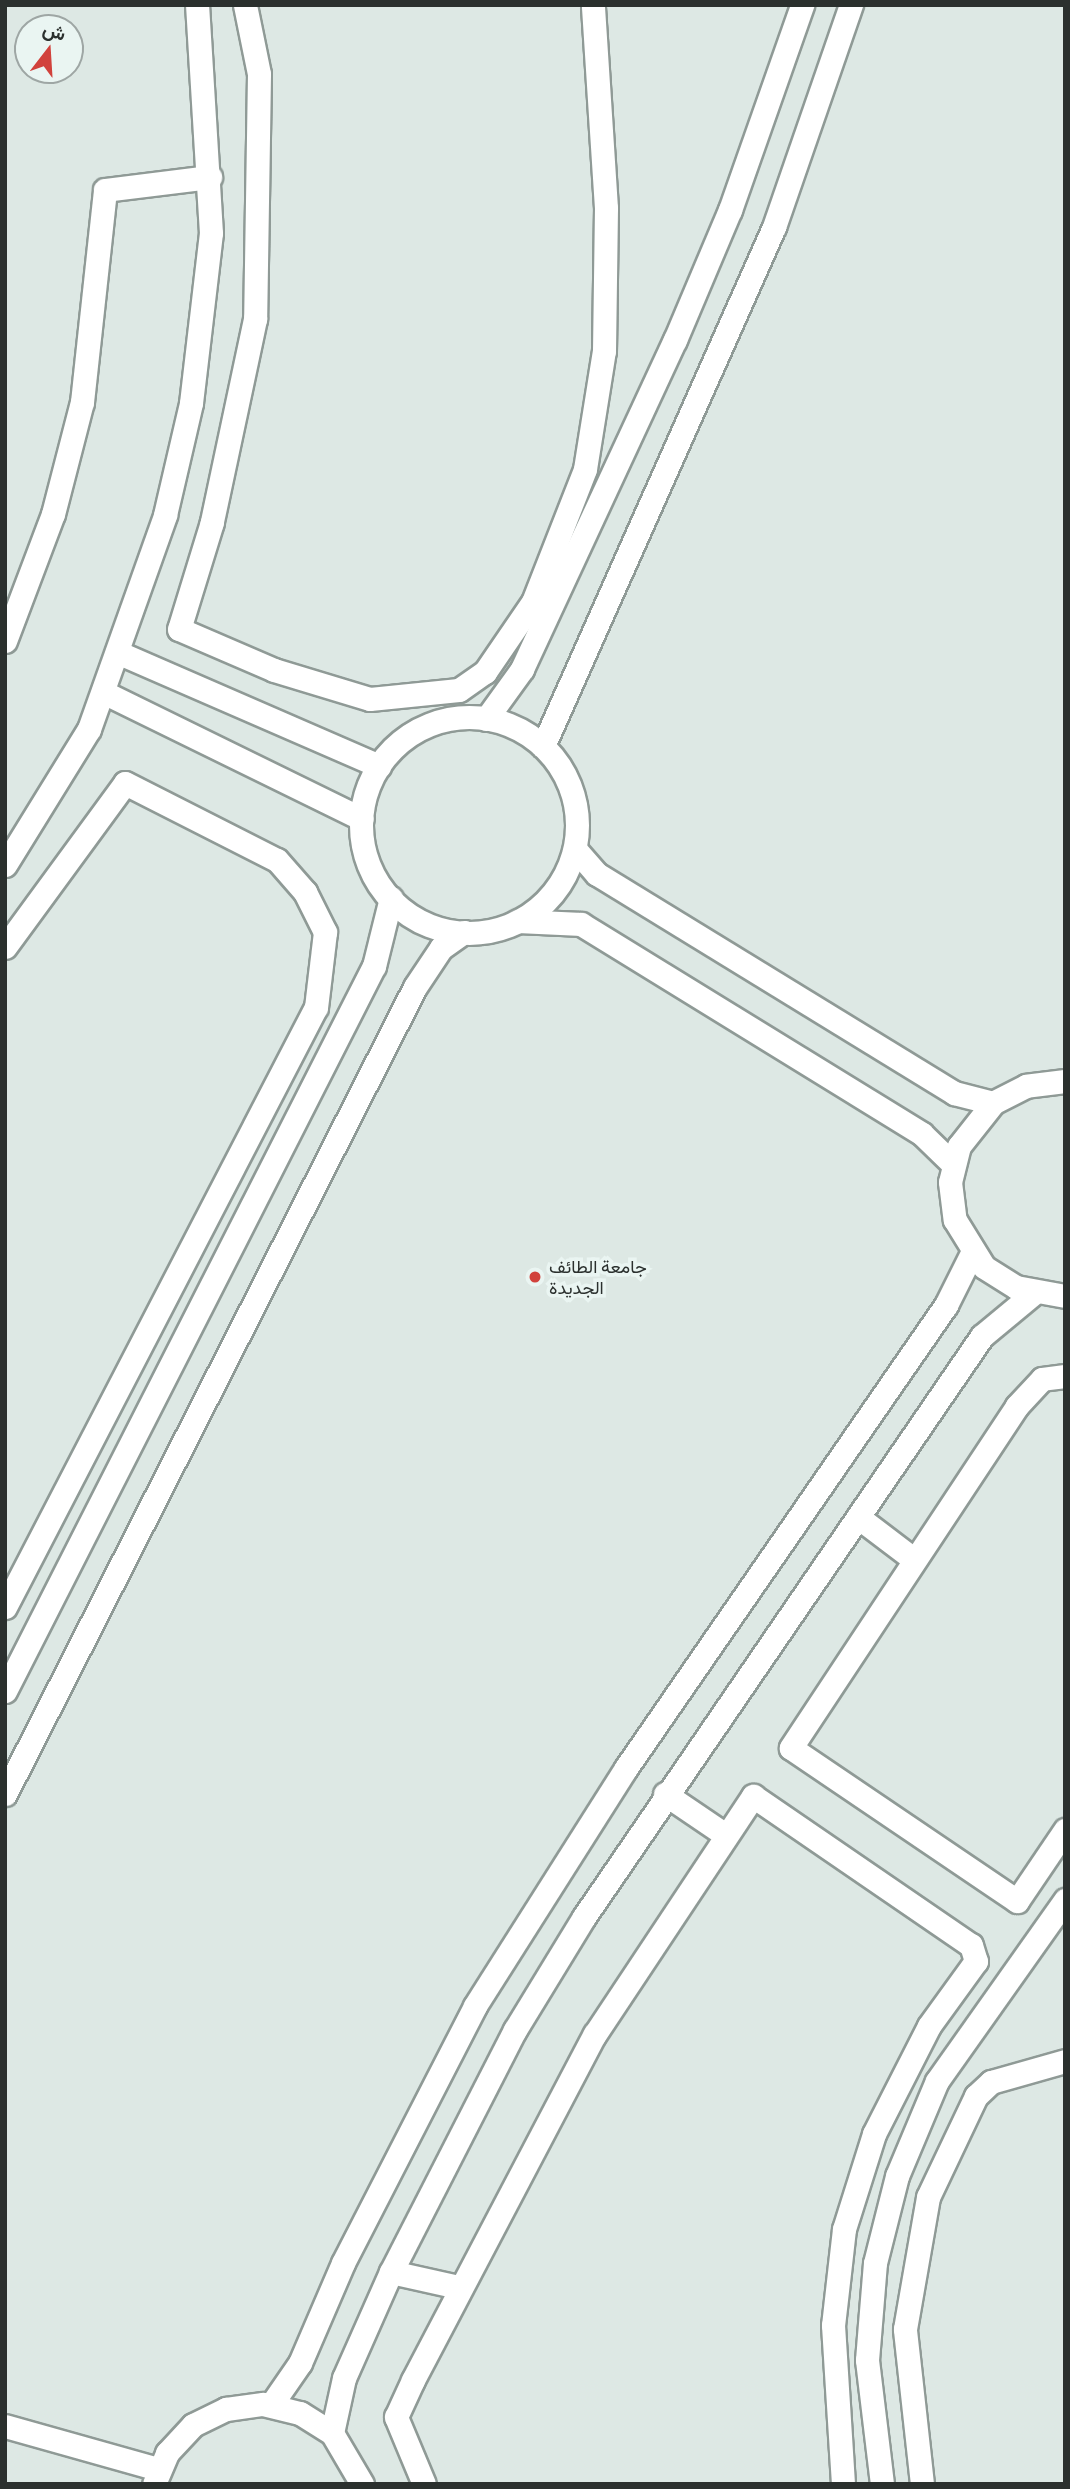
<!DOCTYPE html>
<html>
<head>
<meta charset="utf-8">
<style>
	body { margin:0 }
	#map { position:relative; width:1070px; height:2489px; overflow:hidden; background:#dde8e4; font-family:Commissioner,Vazirmatn,sans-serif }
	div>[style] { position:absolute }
	.roads { filter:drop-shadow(2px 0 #8f9a96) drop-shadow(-2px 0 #8f9a96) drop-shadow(0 2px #8f9a96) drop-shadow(0 -2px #8f9a96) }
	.minor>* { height:23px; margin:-11.5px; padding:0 11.5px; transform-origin:11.5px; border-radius:11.5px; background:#fff }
	.minor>.ring { margin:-11.5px; padding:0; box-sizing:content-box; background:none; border:23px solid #fff; border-radius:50% }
	.dots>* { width:19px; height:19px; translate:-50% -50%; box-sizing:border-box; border:4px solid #eaf5f2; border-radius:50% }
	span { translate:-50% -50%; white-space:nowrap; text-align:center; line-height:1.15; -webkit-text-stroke:7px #eaf5f2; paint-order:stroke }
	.poi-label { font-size:18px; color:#2b302e }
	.left { translate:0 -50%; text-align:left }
	.frame { position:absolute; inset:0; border:7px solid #2b302e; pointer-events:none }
	.north { position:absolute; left:14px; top:14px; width:70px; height:70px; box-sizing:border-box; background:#eaf5f2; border:2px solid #9ea6a4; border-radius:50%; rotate:17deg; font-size:19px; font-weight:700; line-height:28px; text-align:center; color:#2b302e }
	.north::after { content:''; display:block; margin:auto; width:24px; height:32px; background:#d1423c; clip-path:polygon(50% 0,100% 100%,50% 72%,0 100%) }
</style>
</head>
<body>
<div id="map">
	<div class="roads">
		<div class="minor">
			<i style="left:245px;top:5px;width:70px;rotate:78.5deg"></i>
			<i style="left:259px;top:74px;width:245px;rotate:90.9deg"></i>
			<i style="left:255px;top:319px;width:208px;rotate:102deg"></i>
			<i style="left:212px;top:522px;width:112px;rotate:107.1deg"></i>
			<i style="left:179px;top:629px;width:103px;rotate:23.3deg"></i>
			<i style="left:274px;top:670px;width:100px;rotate:16.8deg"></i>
			<i style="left:370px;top:699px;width:89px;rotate:-5.8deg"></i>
			<i style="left:459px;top:690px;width:32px;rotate:-35deg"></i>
			<i style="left:485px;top:672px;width:85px;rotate:-55.6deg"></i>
			<i style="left:533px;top:602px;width:143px;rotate:-68.6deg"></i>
			<i style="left:585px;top:469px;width:120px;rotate:-80.9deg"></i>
			<i style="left:604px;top:351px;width:143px;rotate:-89.2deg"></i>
			<i style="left:606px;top:208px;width:203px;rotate:-93.7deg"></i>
			<i style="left:5px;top:641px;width:136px;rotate:-69.3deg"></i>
			<i style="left:53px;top:514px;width:116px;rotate:-75.5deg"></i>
			<i style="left:82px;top:402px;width:213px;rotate:-83.8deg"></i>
			<i style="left:105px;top:190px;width:106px;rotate:-7.1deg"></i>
			<i style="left:117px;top:652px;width:286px;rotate:23.5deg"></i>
			<i style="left:103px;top:692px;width:288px;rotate:26.1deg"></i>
			<i class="ring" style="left:361px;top:717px;width:193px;height:193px"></i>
			<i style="left:486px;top:719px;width:62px;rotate:-54.2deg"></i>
			<i style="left:522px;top:669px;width:363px;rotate:-65.1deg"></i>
			<i style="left:675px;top:340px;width:141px;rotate:-67.1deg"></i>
			<i style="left:730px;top:210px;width:217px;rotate:-70.6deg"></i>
			<i style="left:543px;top:746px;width:568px;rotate:-66.01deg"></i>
			<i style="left:774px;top:227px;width:235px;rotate:-70.9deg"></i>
			<i style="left:575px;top:849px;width:33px;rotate:49deg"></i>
			<i style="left:597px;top:874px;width:419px;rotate:31.5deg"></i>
			<i style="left:954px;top:1093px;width:40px;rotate:14.4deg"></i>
			<i style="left:5px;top:865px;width:160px;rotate:-58.3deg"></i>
			<i style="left:89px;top:729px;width:227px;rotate:-70.4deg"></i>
			<i style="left:165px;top:515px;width:115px;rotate:-76.9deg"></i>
			<i style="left:191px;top:403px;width:171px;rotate:-83.3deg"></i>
			<i style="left:211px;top:233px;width:228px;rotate:-93.5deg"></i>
			<i style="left:518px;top:921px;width:63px;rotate:2.7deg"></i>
			<i style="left:581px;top:924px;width:400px;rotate:31.6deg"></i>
			<i style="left:922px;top:1134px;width:43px;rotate:44.1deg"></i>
			<i style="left:5px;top:947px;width:203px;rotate:-53.8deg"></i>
			<i style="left:125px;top:783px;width:170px;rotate:26.9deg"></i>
			<i style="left:277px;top:860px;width:43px;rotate:48.8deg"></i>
			<i style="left:305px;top:892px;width:45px;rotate:63.4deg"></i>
			<i style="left:325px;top:932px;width:76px;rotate:96.8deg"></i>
			<i style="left:316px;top:1007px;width:676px;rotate:117.4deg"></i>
			<i style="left:1065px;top:1081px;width:39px;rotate:173deg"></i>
			<i style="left:1026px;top:1086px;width:37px;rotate:153deg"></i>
			<i style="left:993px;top:1103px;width:55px;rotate:128.3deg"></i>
			<i style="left:959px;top:1146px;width:37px;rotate:104deg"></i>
			<i style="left:950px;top:1182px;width:38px;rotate:83deg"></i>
			<i style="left:955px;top:1220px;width:55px;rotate:58.3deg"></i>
			<i style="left:984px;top:1267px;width:38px;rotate:32deg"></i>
			<i style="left:1016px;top:1287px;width:50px;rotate:10.4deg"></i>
			<i style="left:1065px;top:1376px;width:23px;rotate:173deg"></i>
			<i style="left:1042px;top:1379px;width:37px;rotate:133deg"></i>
			<i style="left:1017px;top:1406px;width:410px;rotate:123.5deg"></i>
			<i style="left:791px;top:1748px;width:273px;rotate:34.1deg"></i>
			<i style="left:1017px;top:1901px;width:86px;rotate:-55.9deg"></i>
			<i style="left:858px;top:1517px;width:68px;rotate:37.2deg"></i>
			<i style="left:5px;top:1691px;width:814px;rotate:-63.03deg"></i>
			<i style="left:374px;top:966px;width:70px;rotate:-76deg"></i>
			<i style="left:5px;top:1794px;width:905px;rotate:-63.07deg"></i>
			<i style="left:415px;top:987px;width:47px;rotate:-56.3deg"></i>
			<i style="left:441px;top:948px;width:28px;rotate:-35deg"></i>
			<i style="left:665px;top:1794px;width:71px;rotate:34.1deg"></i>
			<i style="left:391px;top:2272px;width:69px;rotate:12.6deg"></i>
			<i style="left:271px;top:2405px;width:51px;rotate:-55.4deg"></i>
			<i style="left:300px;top:2363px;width:109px;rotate:-66.7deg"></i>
			<i style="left:343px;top:2263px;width:289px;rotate:-62.8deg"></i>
			<i style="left:475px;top:2006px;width:282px;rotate:-57.6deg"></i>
			<i style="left:626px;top:1768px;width:563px;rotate:-55.35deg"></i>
			<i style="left:946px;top:1305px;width:58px;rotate:-63.4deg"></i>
			<i style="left:5px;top:2426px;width:159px;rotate:15.7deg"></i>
			<i style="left:332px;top:2433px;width:56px;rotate:-77.7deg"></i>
			<i style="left:344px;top:2378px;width:116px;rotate:-66.1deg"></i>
			<i style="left:391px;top:2272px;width:272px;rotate:-62.9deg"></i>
			<i style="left:515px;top:2030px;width:132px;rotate:-58.6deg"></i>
			<i style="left:584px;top:1917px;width:704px;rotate:-55.59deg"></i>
			<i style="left:982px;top:1336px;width:67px;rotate:-39.6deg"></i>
			<i style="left:154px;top:2484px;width:34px;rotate:-67deg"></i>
			<i style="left:167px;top:2453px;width:38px;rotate:-47deg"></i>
			<i style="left:193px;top:2425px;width:37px;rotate:-26deg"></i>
			<i style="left:226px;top:2409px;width:37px;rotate:-8deg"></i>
			<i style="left:263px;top:2404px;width:38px;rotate:14deg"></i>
			<i style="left:300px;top:2413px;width:38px;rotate:32deg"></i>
			<i style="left:332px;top:2433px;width:59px;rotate:59.5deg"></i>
			<i style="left:424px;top:2484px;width:73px;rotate:-112.7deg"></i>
			<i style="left:396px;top:2417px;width:41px;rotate:-65.3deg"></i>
			<i style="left:413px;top:2380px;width:391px;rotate:-62.3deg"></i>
			<i style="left:595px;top:2034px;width:286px;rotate:-56.4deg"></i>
			<i style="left:753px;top:1796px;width:264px;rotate:34.4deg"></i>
			<i style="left:971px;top:1945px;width:17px;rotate:73deg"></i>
			<i style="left:976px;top:1961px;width:80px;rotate:125.9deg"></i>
			<i style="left:929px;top:2026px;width:121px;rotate:117deg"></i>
			<i style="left:874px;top:2134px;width:100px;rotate:107.5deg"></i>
			<i style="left:844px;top:2229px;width:97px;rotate:96.5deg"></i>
			<i style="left:833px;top:2325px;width:159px;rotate:86.4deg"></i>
			<i style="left:882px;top:2484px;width:125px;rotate:-96.9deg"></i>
			<i style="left:867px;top:2360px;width:97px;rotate:-85.3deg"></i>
			<i style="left:875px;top:2263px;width:90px;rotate:-75.8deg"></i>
			<i style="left:897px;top:2176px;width:103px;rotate:-67.2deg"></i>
			<i style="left:937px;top:2081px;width:222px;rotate:-54.7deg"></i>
			<i style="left:922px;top:2484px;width:156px;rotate:-96.3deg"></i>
			<i style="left:905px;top:2329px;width:134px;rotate:-80.1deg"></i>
			<i style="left:928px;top:2197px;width:112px;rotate:-64.6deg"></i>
			<i style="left:976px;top:2096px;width:21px;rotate:-43deg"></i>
			<i style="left:991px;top:2082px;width:77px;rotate:-15.8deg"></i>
		</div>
	</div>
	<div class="dots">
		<i style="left:535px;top:1277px;background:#d1423c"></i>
	</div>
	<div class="poi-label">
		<span class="left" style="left:549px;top:1277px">جامعة الطائف<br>الجديدة</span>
	</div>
	<div class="frame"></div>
	<div class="north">ش</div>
</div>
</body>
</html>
